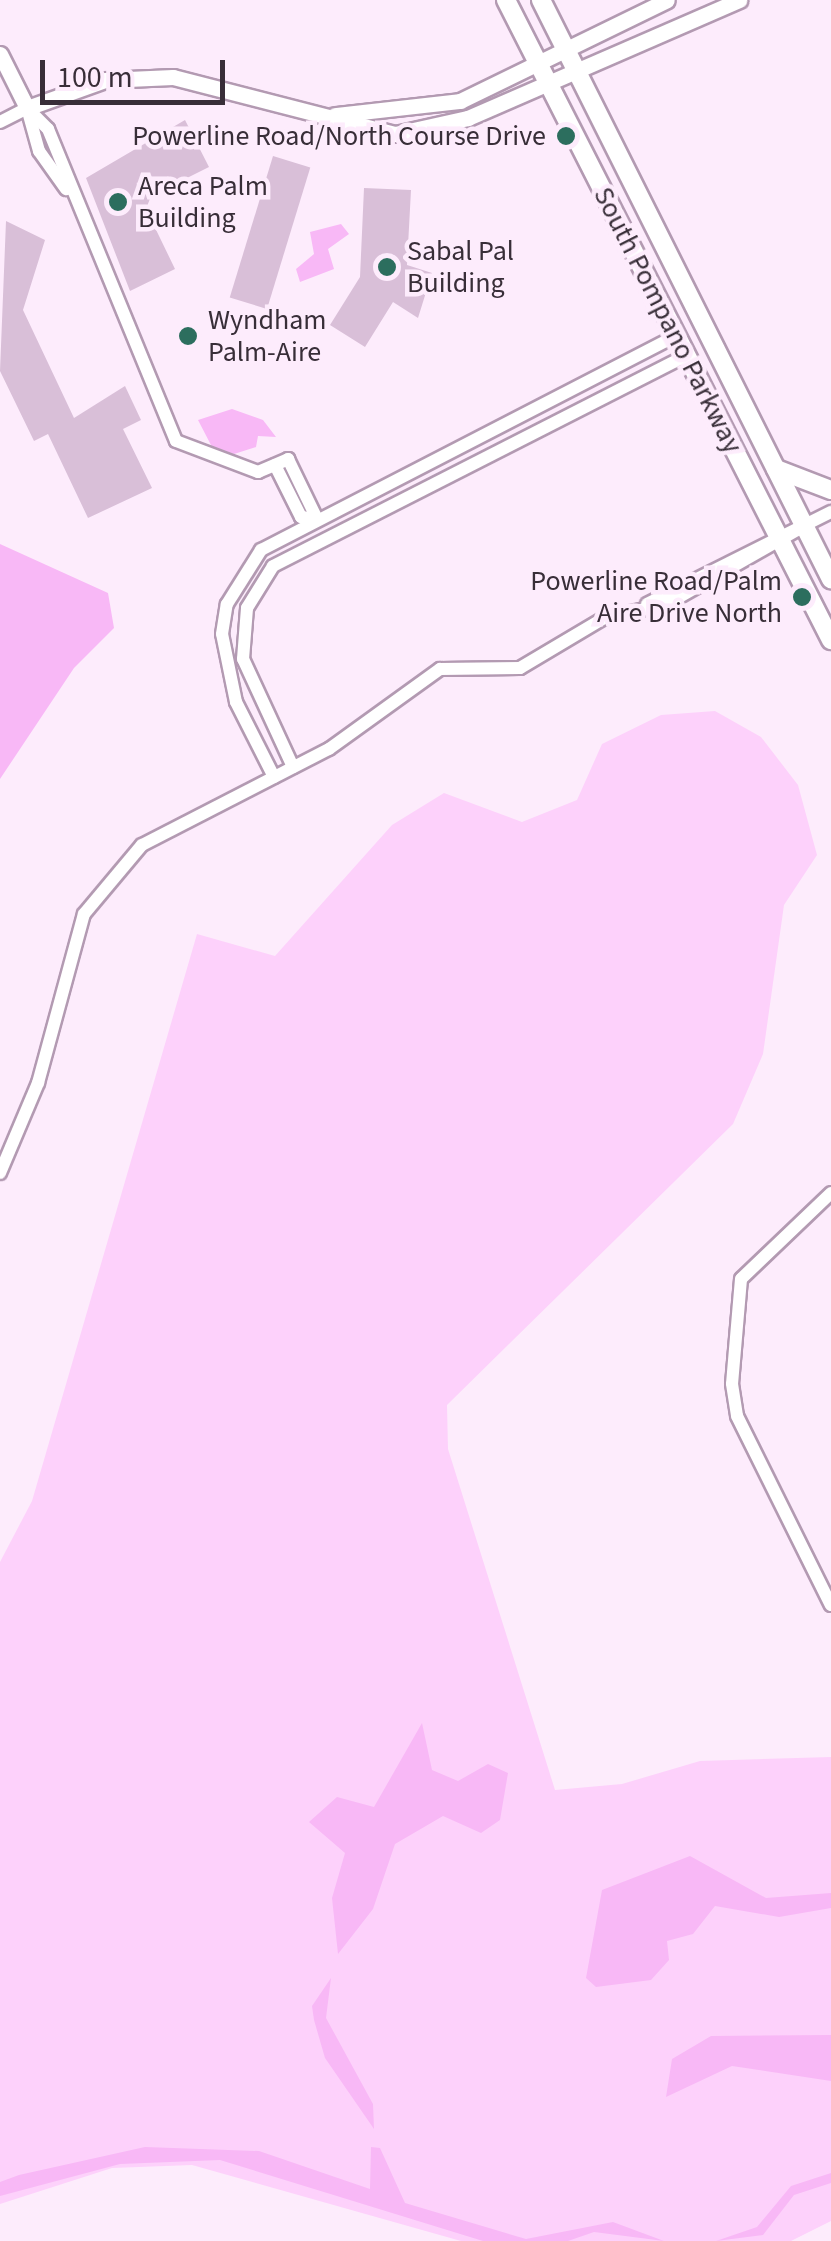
<!DOCTYPE html>
<html>
<head>
<meta charset="utf-8">
<style>
	body { margin:0 }
	#map { position:relative; width:831px; height:2241px; overflow:hidden; background:#fdecfc; font-family:"Source Sans 3",sans-serif }
	div>[style] { position:absolute }
	.green>* { inset:0; background:#fdd1fb }
	.water>* { inset:0; background:#f8b8f6 }
	.building>* { inset:0; background:#d9bfd8; transform-origin:0 0 }
	.roads { filter:drop-shadow(2px 0 #b39ab2) drop-shadow(-2px 0 #b39ab2) drop-shadow(0 2px #b39ab2) drop-shadow(0 -2px #b39ab2) }
	.minor>* { height:12px; margin:-6px; padding:0 6px; transform-origin:6px; border-radius:6px; background:#fff }
	.tertiary>* { height:15px; margin:-7.5px; padding:0 7.5px; transform-origin:7.5px; border-radius:7.5px; background:#fff }
	.secondary>* { height:18px; margin:-9px; padding:0 9px; transform-origin:9px; border-radius:9px; background:#fff }
	.dots>* { width:28px; height:28px; translate:-50% -50%; box-sizing:border-box; border:5px solid #fdecfc; border-radius:50% }
	span { translate:-50% -50%; white-space:nowrap; text-align:center; line-height:1.15; -webkit-text-stroke:9px #fdecfc; paint-order:stroke }
	.poi-label { font-size:28px; color:#382e38 }
	.right { translate:-100% -50%; text-align:right }
	.left { translate:0 -50%; text-align:left }
	.street-label { font-size:28px; color:#382e38 }
	.scale { position:absolute; left:40px; top:60px; width:185px; height:45px; box-sizing:border-box; border:5px solid #382e38; border-top:0; padding-left:12px; font-size:30px; line-height:35px; white-space:nowrap; color:#382e38; -webkit-text-stroke:8px #fdecfc; paint-order:stroke }
</style>
</head>
<body>
<div id="map">
	<div class="green">
		<i style="clip-path:polygon(715px 711px,761px 737px,798px 785px,817px 855px,784px 905px,763px 1054px,733px 1124px,447px 1405px,448px 1449px,555px 1790px,622px 1784px,700px 1761px,831px 1757px,831px 2221px,791px 2241px,461px 2241px,192px 2165px,112px 2168px,0 2204px,0 1562px,32px 1501px,197px 934px,275px 956px,392px 825px,444px 793px,522px 822px,577px 800px,602px 744px,661px 715px)"></i>
	</div>
	<div class="water">
		<i style="clip-path:polygon(341px 224px,349px 234px,328px 249px,334px 269px,300px 282px,296px 269px,314px 254px,310px 232px)"></i>
		<i style="clip-path:polygon(232px 409px,263px 420px,276px 437px,258px 436px,256px 447px,234px 454px,212px 447px,198px 420px)"></i>
		<i style="clip-path:polygon(0 544px,108px 593px,114px 628px,74px 668px,0 779px)"></i>
		<i style="clip-path:polygon(422px 1723px,432px 1770px,458px 1781px,488px 1764px,508px 1773px,500px 1820px,481px 1833px,443px 1816px,395px 1844px,373px 1909px,338px 1954px,332px 1898px,345px 1853px,309px 1822px,337px 1797px,374px 1807px)"></i>
		<i style="clip-path:polygon(690px 1856px,766px 1898px,831px 1893px,831px 1908px,779px 1917px,715px 1906px,693px 1934px,667px 1941px,669px 1960px,651px 1980px,596px 1987px,586px 1978px,602px 1890px)"></i>
		<i style="clip-path:polygon(331px 1978px,326px 2018px,373px 2104px,374px 2129px,325px 2058px,314px 2020px,312px 2006px)"></i>
		<i style="clip-path:polygon(831px 2035px,831px 2081px,732px 2066px,666px 2097px,672px 2059px,711px 2036px)"></i>
		<i style="clip-path:polygon(145px 2147px,259px 2151px,370px 2189px,371px 2147px,380px 2148px,405px 2203px,526px 2239px,613px 2222px,664px 2241px,594px 2232px,568px 2241px,483px 2241px,220px 2160px,120px 2164px,0 2196px,0 2182px,19px 2175px)"></i>
		<i style="clip-path:polygon(831px 2173px,831px 2183px,794px 2195px,763px 2235px,716px 2241px,757px 2227px,791px 2186px)"></i>
	</div>
	<div class="building">
		<i style="clip-path:polygon(185px 120px,209px 167px,151px 196px,146px 209px,175px 269px,130px 291px,86px 178px)"></i>
		<i style="left:273px;top:156px;width:39px;height:148px;rotate:17deg"></i>
		<i style="clip-path:polygon(364px 188px,411px 190px,407px 265px,432px 273px,418px 318px,393px 302px,365px 347px,330px 325px,360px 277px)"></i>
		<i style="clip-path:polygon(6px 221px,45px 240px,23px 310px,74px 418px,125px 386px,141px 420px,123px 429px,152px 488px,88px 518px,48px 434px,34px 441px,0 371px)"></i>
	</div>
	<div class="roads">
		<div class="minor">
			<i style="left:27px;top:108px;width:30px;rotate:45deg"></i>
			<i style="left:48px;top:129px;width:337px;rotate:67.7deg"></i>
			<i style="left:176px;top:441px;width:88px;rotate:20.7deg"></i>
			<i style="left:258px;top:472px;width:33px;rotate:-23deg"></i>
			<i style="left:288px;top:459px;width:67px;rotate:64.2deg"></i>
			<i style="left:317px;top:519px;width:16px;rotate:-173deg"></i>
			<i style="left:301px;top:517px;width:58px;rotate:-116.6deg"></i>
			<i style="left:27px;top:108px;width:45px;rotate:74.4deg"></i>
			<i style="left:39px;top:151px;width:47px;rotate:54.6deg"></i>
			<i style="left:0;top:122px;width:30px;rotate:-27deg"></i>
			<i style="left:647px;top:604px;width:206px;rotate:-26.6deg"></i>
			<i style="left:293px;top:767px;width:119px;rotate:-114.8deg"></i>
			<i style="left:243px;top:659px;width:51px;rotate:-85.5deg"></i>
			<i style="left:247px;top:608px;width:49px;rotate:-58.2deg"></i>
			<i style="left:273px;top:566px;width:462px;rotate:-27deg"></i>
			<i style="left:274px;top:777px;width:84px;rotate:-116.9deg"></i>
			<i style="left:236px;top:702px;width:69px;rotate:-101.6deg"></i>
			<i style="left:222px;top:634px;width:30px;rotate:-81deg"></i>
			<i style="left:227px;top:604px;width:64px;rotate:-57.8deg"></i>
			<i style="left:261px;top:550px;width:466px;rotate:-27.3deg"></i>
			<i style="left:0;top:1173px;width:98px;rotate:-67.1deg"></i>
			<i style="left:38px;top:1083px;width:175px;rotate:-74.8deg"></i>
			<i style="left:84px;top:914px;width:90px;rotate:-50deg"></i>
			<i style="left:142px;top:845px;width:210px;rotate:-27.2deg"></i>
			<i style="left:329px;top:749px;width:137px;rotate:-35.8deg"></i>
			<i style="left:440px;top:669px;width:80px;rotate:-0.7deg"></i>
			<i style="left:520px;top:668px;width:100px;rotate:-30.7deg"></i>
			<i style="left:606px;top:617px;width:60px;rotate:-11.5deg"></i>
			<i style="left:665px;top:605px;width:160px;rotate:-29.6deg"></i>
			<i style="left:831px;top:1193px;width:124px;rotate:136.3deg"></i>
			<i style="left:741px;top:1279px;width:105px;rotate:94.9deg"></i>
			<i style="left:732px;top:1384px;width:32px;rotate:81deg"></i>
			<i style="left:737px;top:1416px;width:211px;rotate:63.6deg"></i>
		</div>
		<div class="tertiary">
			<i style="left:0;top:54px;width:60px;rotate:63.4deg"></i>
			<i style="left:27px;top:108px;width:83px;rotate:-19.7deg"></i>
			<i style="left:105px;top:80px;width:68px;rotate:-2.5deg"></i>
			<i style="left:173px;top:77px;width:229px;rotate:14.4deg"></i>
			<i style="left:395px;top:134px;width:75px;rotate:-12.4deg"></i>
			<i style="left:468px;top:118px;width:296px;rotate:-23.5deg"></i>
			<i style="left:335px;top:115px;width:126px;rotate:-6.4deg"></i>
			<i style="left:460px;top:101px;width:230px;rotate:-26deg"></i>
		</div>
		<div class="secondary">
			<i style="left:506px;top:0;width:718px;rotate:63.08deg"></i>
			<i style="left:541px;top:0;width:648px;rotate:63.4deg"></i>
			<i style="left:776px;top:469px;width:59px;rotate:20.9deg"></i>
		</div>
	</div>
	<div class="dots">
		<i style="left:566px;top:136px;background:#2c6e5e"></i>
		<i style="left:118px;top:202px;background:#2c6e5e"></i>
		<i style="left:387px;top:267px;background:#2c6e5e"></i>
		<i style="left:188px;top:336px;background:#2c6e5e"></i>
		<i style="left:802px;top:597px;background:#2c6e5e"></i>
	</div>
	<div class="poi-label">
		<span class="right" style="left:546px;top:136px">Powerline Road/North Course Drive</span>
		<span class="left" style="left:138px;top:202px">Areca Palm<br>Building</span>
		<span class="left" style="left:407px;top:267px">Sabal Pal<br>Building</span>
		<span class="left" style="left:208px;top:336px">Wyndham<br>Palm-Aire</span>
		<span class="right" style="left:782px;top:597px">Powerline Road/Palm<br>Aire Drive North</span>
	</div>
	<div class="street-label">
		<span style="left:668px;top:320px;rotate:63deg">South Pompano Parkway</span>
	</div>
	<div class="scale">100 m</div>
</div>
</body>
</html>
